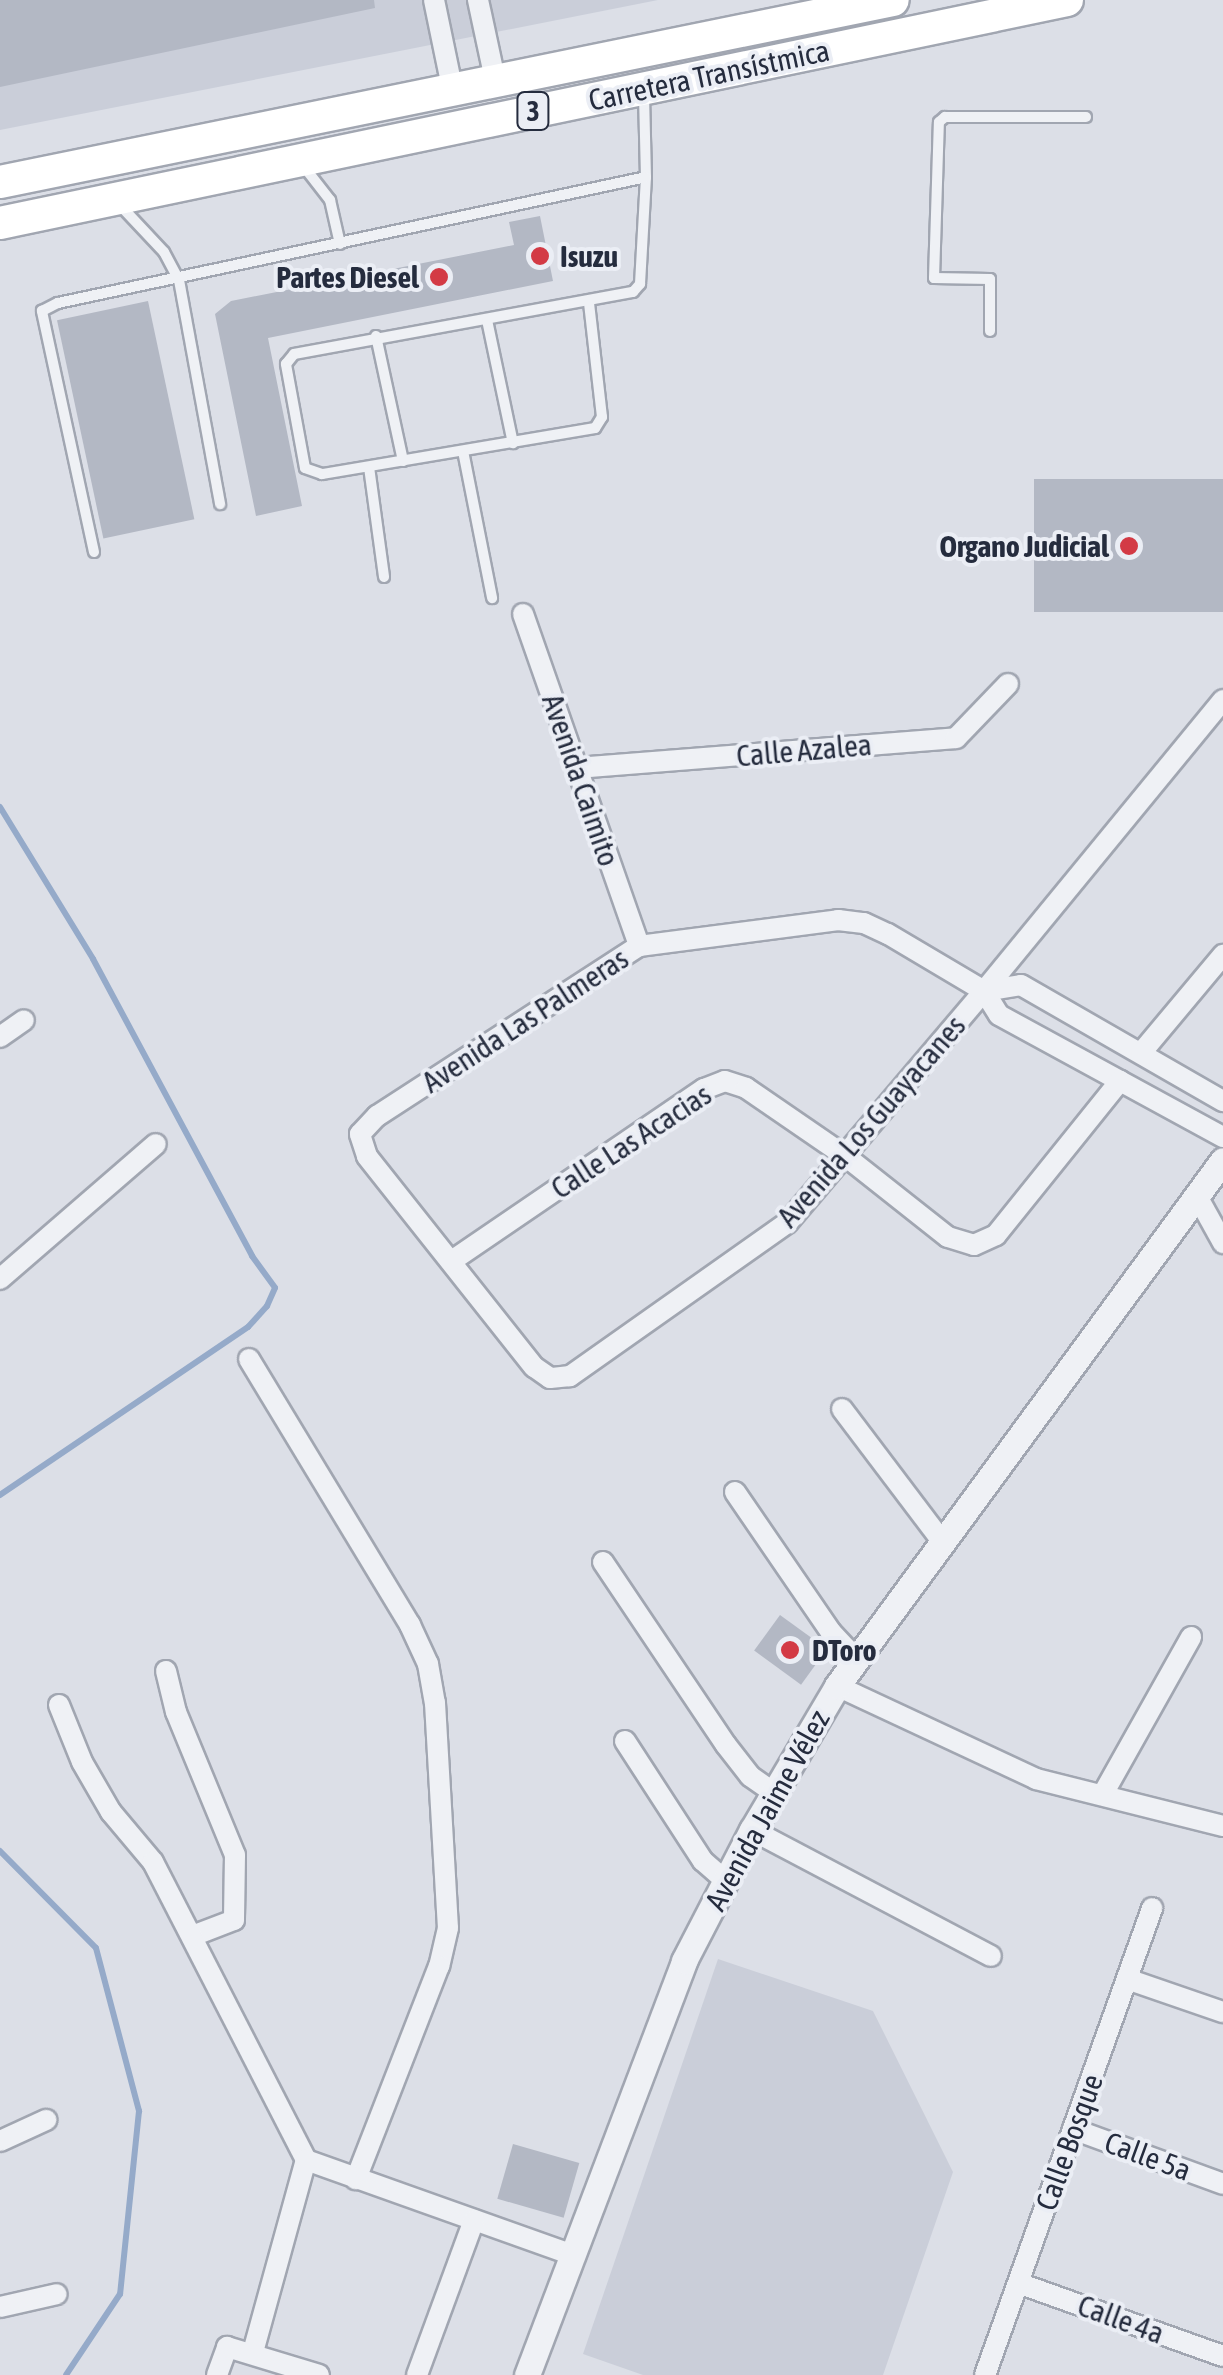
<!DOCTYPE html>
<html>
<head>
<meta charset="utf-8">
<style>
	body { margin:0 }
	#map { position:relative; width:1223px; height:2375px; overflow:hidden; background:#dcdfe7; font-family:"Asap Condensed",sans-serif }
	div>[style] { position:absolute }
	.built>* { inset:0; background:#caced9 }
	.stream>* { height:6px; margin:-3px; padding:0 3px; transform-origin:3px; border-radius:3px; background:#95aac9 }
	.building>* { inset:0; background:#b3b8c4; transform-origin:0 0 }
	.roads { filter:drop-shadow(2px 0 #a1a6b1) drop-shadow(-2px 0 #a1a6b1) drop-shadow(0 2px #a1a6b1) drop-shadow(0 -2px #a1a6b1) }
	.service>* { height:10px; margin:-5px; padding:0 5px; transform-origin:5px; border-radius:5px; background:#eff1f5 }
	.minor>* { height:20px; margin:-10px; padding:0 10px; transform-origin:10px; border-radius:10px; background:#eff1f5 }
	.tertiary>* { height:25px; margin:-12.5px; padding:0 12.5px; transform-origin:12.5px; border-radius:12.5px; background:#eff1f5 }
	.primary>* { height:32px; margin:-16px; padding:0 16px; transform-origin:16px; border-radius:16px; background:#fff }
	.dots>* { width:28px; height:28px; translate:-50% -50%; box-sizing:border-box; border:5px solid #ebeef5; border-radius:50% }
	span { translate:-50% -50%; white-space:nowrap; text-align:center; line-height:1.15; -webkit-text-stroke:8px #ebeef5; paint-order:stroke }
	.shield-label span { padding:2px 8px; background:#ebeef5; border:2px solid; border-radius:8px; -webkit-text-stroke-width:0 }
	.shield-label { font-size:28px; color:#252c3e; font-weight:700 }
	.street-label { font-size:30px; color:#252c3e }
	.poi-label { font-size:30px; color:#252c3e; font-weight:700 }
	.left { translate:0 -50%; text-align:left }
	.right { translate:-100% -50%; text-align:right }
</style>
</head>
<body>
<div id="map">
	<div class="built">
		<i style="clip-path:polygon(0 0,658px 0,0 130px)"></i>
		<i style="clip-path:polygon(718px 1959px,873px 2011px,953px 2172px,883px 2375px,643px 2375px,583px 2354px)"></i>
	</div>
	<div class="stream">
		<i style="left:0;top:807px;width:178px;rotate:58.5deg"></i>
		<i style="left:93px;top:959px;width:337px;rotate:61.8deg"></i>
		<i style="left:252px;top:1256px;width:39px;rotate:54deg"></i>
		<i style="left:275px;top:1288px;width:20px;rotate:114deg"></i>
		<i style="left:267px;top:1306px;width:28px;rotate:132deg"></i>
		<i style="left:248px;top:1327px;width:300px;rotate:145.9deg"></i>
		<i style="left:0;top:1851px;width:136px;rotate:45.3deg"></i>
		<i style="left:96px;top:1948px;width:169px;rotate:75.2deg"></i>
		<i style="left:139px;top:2111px;width:184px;rotate:95.9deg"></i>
		<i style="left:120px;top:2294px;width:97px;rotate:123.7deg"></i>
	</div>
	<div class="building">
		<i style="clip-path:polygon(0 0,374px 0,375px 8px,0 87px)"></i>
		<i style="clip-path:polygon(540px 216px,553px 281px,268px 338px,302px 506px,256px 516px,215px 314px,231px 301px,514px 245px,509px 222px)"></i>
		<i style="left:148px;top:301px;width:223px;height:93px;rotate:78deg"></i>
		<i style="left:1034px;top:479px;width:189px;height:133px"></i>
		<i style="left:780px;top:1615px;width:58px;height:44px;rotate:36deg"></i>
		<i style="left:513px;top:2144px;width:69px;height:57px;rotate:16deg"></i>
	</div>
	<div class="roads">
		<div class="service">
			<i style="left:305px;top:168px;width:41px;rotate:52deg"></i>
			<i style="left:330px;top:200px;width:45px;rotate:77.2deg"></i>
			<i style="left:118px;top:203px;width:67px;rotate:46.8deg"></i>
			<i style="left:164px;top:252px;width:32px;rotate:62deg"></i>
			<i style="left:179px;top:280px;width:228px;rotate:79.6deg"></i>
			<i style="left:589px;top:303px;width:115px;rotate:83.5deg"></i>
			<i style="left:602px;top:417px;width:13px;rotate:122deg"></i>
			<i style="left:595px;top:428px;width:277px;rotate:170.4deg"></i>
			<i style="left:322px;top:474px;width:18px;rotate:-161deg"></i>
			<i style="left:305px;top:468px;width:106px;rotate:-100.4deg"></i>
			<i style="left:286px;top:364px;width:13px;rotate:-51deg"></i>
			<i style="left:294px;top:354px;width:345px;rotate:-10.4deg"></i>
			<i style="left:633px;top:292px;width:11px;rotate:-49deg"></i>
			<i style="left:640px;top:284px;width:107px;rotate:-86.8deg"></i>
			<i style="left:646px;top:177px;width:83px;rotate:-91.4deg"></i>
			<i style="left:487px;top:320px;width:126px;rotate:78.1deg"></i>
			<i style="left:990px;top:331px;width:52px;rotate:-90deg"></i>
			<i style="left:990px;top:279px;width:56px;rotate:-179deg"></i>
			<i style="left:934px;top:278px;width:156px;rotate:-88.2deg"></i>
			<i style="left:939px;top:122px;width:8px;rotate:-40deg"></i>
			<i style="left:945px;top:117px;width:141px"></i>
			<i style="left:376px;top:336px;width:128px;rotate:77.8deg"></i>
			<i style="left:463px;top:451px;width:150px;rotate:78.8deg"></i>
			<i style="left:369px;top:467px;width:111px;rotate:82.2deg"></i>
			<i style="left:94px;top:552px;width:247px;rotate:-102.2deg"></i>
			<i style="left:42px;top:311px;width:18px;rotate:-27deg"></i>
			<i style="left:58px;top:303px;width:601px;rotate:-12.09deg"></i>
		</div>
		<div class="minor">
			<i style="left:434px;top:0;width:89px;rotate:78.3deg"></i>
			<i style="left:478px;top:0;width:81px;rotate:77.9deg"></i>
			<i style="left:523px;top:614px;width:352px;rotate:70.7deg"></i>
			<i style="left:1223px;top:700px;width:377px;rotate:129.4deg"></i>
			<i style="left:984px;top:991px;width:304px;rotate:130.3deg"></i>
			<i style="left:787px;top:1223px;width:266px;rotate:144.8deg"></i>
			<i style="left:570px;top:1376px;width:20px;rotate:174deg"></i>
			<i style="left:550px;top:1378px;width:19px;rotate:-145deg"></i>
			<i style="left:534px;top:1367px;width:269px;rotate:-128.4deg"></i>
			<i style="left:367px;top:1156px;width:23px;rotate:-108deg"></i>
			<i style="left:360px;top:1134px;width:25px;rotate:-47deg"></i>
			<i style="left:377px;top:1116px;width:312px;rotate:-33deg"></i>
			<i style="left:639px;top:946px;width:201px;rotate:-7.4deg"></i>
			<i style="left:838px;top:920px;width:26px;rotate:7deg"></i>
			<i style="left:864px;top:923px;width:26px;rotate:25deg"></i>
			<i style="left:888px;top:934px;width:112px;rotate:30.7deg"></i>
			<i style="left:984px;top:991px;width:28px;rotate:58deg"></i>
			<i style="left:999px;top:1015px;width:255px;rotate:28.6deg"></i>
			<i style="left:577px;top:768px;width:380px;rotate:-4.5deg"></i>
			<i style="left:956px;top:738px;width:75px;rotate:-46.1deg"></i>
			<i style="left:984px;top:991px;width:37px;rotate:-9deg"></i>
			<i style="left:1021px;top:985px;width:233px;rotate:29.9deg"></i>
			<i style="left:0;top:1037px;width:29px;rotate:-35deg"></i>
			<i style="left:1141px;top:1053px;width:128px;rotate:-50.1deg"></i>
			<i style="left:1197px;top:1196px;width:54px;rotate:61deg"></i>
			<i style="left:453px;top:1260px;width:304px;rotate:-34.3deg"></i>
			<i style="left:704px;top:1089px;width:22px;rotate:-21deg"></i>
			<i style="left:725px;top:1081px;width:22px;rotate:18deg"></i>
			<i style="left:746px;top:1088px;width:119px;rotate:34.4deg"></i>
			<i style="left:844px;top:1155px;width:132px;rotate:38.3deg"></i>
			<i style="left:948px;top:1237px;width:27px;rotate:17deg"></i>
			<i style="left:974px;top:1245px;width:24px;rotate:-24deg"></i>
			<i style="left:996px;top:1235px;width:198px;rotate:-51.2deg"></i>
			<i style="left:0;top:1279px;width:206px;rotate:-40.9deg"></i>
			<i style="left:249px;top:1359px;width:311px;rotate:58.8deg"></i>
			<i style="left:410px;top:1625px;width:43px;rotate:65.2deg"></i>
			<i style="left:428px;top:1664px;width:40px;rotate:80deg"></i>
			<i style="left:435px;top:1703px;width:225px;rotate:86.7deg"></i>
			<i style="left:448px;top:1928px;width:39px;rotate:103deg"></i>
			<i style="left:439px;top:1966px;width:229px;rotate:111.3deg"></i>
			<i style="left:842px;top:1409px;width:164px;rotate:52.9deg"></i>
			<i style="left:735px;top:1492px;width:170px;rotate:55.6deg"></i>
			<i style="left:831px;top:1632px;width:37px;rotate:47deg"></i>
			<i style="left:603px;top:1562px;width:220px;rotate:56.1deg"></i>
			<i style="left:726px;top:1745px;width:39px;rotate:52deg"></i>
			<i style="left:750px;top:1776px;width:29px;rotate:35deg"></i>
			<i style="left:166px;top:1671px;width:42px;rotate:76.3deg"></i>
			<i style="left:176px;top:1712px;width:155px;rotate:67.6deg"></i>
			<i style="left:235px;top:1855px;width:65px;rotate:90.9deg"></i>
			<i style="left:234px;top:1920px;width:45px;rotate:159.1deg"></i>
			<i style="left:837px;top:1686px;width:220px;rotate:25deg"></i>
			<i style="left:1036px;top:1779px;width:193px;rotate:14.1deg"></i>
			<i style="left:59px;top:1705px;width:61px;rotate:68deg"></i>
			<i style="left:82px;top:1762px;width:58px;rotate:59.9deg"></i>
			<i style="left:111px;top:1812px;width:65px;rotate:50deg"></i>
			<i style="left:153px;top:1862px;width:335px;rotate:62.8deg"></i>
			<i style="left:306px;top:2160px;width:283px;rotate:19.6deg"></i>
			<i style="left:625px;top:1741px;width:143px;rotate:57deg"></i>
			<i style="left:703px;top:1861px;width:30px;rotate:41deg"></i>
			<i style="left:1103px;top:1794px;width:180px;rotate:-60.7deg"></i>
			<i style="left:752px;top:1830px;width:270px;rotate:27.8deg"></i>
			<i style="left:1127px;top:1979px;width:102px;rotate:19deg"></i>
			<i style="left:1073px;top:2129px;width:160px;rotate:20.1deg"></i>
			<i style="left:0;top:2141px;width:51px;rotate:-24.5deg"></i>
			<i style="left:1018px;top:2283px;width:218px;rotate:19.6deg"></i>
			<i style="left:0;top:2307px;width:58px;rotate:-12.8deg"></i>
			<i style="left:253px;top:2352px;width:199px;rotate:-74.6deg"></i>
			<i style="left:217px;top:2375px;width:30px;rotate:-70deg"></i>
			<i style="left:227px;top:2347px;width:96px;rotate:16.9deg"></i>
			<i style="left:417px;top:2375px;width:165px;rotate:-69.8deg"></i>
			<i style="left:985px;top:2375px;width:496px;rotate:-70.3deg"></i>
		</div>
		<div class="tertiary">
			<i style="left:527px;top:2375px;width:443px;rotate:-69.2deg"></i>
			<i style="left:684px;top:1961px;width:148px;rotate:-62.6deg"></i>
			<i style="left:752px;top:1830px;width:167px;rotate:-59.4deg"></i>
			<i style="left:837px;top:1686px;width:652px;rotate:-53.73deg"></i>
		</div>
		<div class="primary">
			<i style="left:0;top:182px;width:911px;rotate:-11.52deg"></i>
			<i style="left:0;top:223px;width:1090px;rotate:-11.8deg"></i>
		</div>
	</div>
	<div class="dots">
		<i style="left:540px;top:256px;background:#d33a45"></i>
		<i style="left:439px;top:277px;background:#d33a45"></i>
		<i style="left:1129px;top:546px;background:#d33a45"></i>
		<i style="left:790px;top:1650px;background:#d33a45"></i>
	</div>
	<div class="shield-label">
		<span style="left:533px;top:111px">3</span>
	</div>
	<div class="street-label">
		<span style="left:709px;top:75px;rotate:-12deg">Carretera Transístmica</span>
		<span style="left:804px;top:750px;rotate:-5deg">Calle Azalea</span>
		<span style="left:581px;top:780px;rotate:71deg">Avenida Caimito</span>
		<span style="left:525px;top:1020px;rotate:-33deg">Avenida Las Palmeras</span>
		<span style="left:871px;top:1121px;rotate:-49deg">Avenida Los Guayacanes</span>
		<span style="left:631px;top:1141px;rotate:-33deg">Calle Las Acacias</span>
		<span style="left:767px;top:1810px;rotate:-61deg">Avenida Jaime Vélez</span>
		<span style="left:1069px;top:2142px;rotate:-70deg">Calle Bosque</span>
		<span style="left:1148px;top:2156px;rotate:20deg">Calle 5a</span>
		<span style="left:1121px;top:2319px;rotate:20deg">Calle 4a</span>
	</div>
	<div class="poi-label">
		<span class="left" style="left:560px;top:256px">Isuzu</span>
		<span class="right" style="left:419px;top:277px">Partes Diesel</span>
		<span class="right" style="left:1109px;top:546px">Organo Judicial</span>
		<span class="left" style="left:812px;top:1650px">DToro</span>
	</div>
</div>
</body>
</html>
